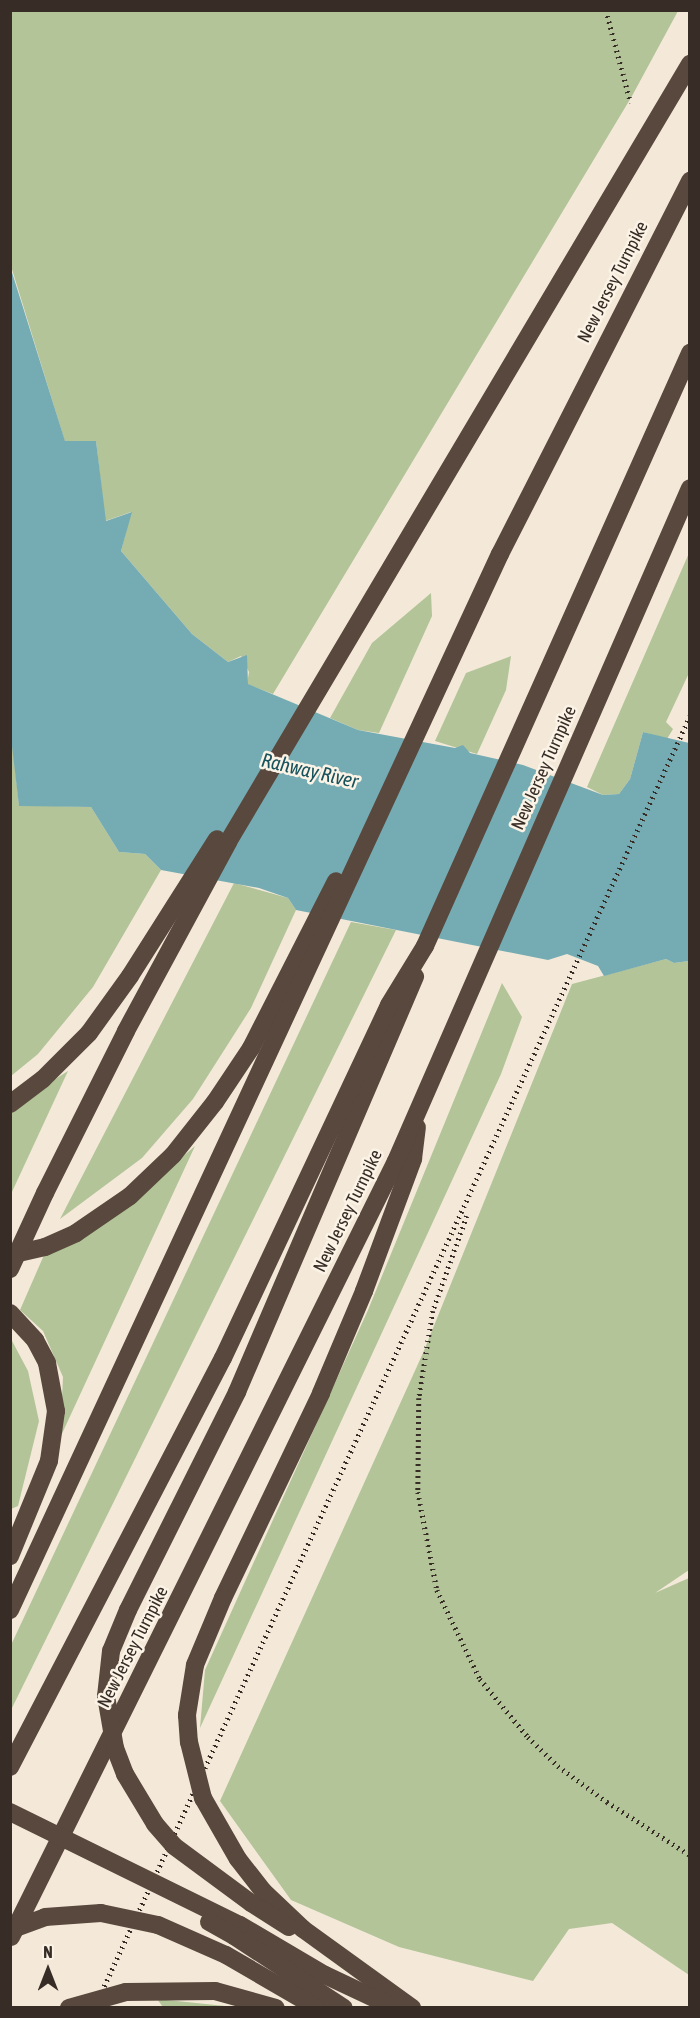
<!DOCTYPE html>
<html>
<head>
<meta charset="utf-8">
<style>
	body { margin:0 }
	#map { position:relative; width:700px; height:2018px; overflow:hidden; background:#f4e9d9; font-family:"Asap Condensed",sans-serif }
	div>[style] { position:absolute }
	.green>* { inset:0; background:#b2c498 }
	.water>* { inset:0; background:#75acb4 }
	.highway>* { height:18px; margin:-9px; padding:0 9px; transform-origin:9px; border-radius:9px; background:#59483d }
	.rail>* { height:4.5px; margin-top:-2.25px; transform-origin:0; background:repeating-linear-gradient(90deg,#382d26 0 1.5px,transparent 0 6px) }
	.highway-bridge>* { height:18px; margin:-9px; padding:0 9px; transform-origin:9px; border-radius:9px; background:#59483d }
	span { translate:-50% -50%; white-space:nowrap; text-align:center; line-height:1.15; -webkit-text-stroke:5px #fbf3e6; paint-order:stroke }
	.street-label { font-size:18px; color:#382d26 }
	.water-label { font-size:20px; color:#18535d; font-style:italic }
	.frame { position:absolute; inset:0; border:12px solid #382d26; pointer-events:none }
	.north { position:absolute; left:18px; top:1940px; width:60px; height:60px; -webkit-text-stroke:4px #fbf3e6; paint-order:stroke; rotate:0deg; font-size:16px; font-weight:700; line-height:24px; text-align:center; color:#382d26 }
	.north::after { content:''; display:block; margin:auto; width:21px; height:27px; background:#382d26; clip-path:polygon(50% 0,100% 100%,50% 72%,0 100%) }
</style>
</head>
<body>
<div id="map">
	<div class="green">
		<i style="clip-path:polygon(10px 11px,678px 11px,632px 96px,273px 694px,247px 684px,249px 672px,241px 656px,228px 662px,192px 634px,121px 551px,131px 512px,105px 521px,96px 441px,65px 442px,11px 266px)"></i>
		<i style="clip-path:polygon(689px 553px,689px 673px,666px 722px,673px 729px,667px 739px,643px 732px,630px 779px,619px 794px,603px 795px,587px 787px)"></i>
		<i style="clip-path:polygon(431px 593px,432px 616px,379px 733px,358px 730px,330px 718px,372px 643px)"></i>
		<i style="clip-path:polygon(511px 656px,506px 690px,477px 754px,435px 741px,466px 673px)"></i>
		<i style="clip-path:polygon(11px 729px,19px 805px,91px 807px,119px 852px,145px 854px,161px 870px,93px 987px,38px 1054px,11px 1076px)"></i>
		<i style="clip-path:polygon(234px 883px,288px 898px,296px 910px,251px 1008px,193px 1099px,142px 1158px,60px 1219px)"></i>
		<i style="clip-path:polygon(351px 922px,396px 930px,11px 1710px,11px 1645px)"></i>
		<i style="clip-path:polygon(666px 959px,674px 963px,689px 961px,689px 1570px,655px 1593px,689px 1578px,689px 1975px,612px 1923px,569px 1929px,533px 1981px,399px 1947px,291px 1900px,220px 1801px,423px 1353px,572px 984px)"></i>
		<i style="clip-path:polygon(502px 983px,522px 1017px,501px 1074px,200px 1728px,205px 1670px,368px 1310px)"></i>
		<i style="clip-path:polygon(68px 1071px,11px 1194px,11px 1107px)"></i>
		<i style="clip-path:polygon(195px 1146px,60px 1438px,63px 1377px,43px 1331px,20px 1310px,44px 1255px,165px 1172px)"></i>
		<i style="clip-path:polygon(11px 1339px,28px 1371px,39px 1421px,18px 1506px,11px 1509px)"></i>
		<i style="clip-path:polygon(157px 1999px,235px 2007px,163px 2007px)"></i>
	</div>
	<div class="water">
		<i style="clip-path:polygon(10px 266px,65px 441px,96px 441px,106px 521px,132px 512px,121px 551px,192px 634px,228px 662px,247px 655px,248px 684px,358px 730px,455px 748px,463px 745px,470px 753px,523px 765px,603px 795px,619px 794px,630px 779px,643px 732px,689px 743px,689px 961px,674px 963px,666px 959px,604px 976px,598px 966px,567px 954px,548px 960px,296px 910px,288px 898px,259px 888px,161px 870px,145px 854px,119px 852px,91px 807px,19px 806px,10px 729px)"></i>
	</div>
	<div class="highway">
		<i style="left:10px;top:1104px;width:41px;rotate:-37.1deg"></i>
		<i style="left:43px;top:1079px;width:65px;rotate:-45deg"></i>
		<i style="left:89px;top:1033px;width:70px;rotate:-54.3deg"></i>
		<i style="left:130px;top:976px;width:162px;rotate:-57.6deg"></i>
		<i style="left:45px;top:1193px;width:181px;rotate:-63.4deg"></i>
		<i style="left:126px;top:1031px;width:215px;rotate:-61.6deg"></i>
		<i style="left:228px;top:842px;width:905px;rotate:-59.3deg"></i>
		<i style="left:10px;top:1255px;width:36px;rotate:-13deg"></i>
		<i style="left:45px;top:1247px;width:34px;rotate:-24deg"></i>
		<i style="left:76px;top:1233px;width:65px;rotate:-34.4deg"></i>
		<i style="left:130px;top:1196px;width:59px;rotate:-43.6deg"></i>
		<i style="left:173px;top:1155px;width:68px;rotate:-51.6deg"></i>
		<i style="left:215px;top:1102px;width:65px;rotate:-56.3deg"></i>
		<i style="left:251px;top:1048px;width:187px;rotate:-63deg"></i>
		<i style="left:10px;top:1313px;width:37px;rotate:47deg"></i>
		<i style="left:35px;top:1340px;width:26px;rotate:62deg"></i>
		<i style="left:47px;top:1363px;width:49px;rotate:79.4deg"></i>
		<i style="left:56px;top:1411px;width:50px;rotate:98deg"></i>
		<i style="left:49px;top:1461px;width:103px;rotate:112.3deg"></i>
		<i style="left:223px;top:1598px;width:227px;rotate:-64.4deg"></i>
		<i style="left:321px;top:1393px;width:111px;rotate:-67.1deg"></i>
		<i style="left:364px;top:1291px;width:141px;rotate:-69.6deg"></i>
		<i style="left:413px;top:1159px;width:32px;rotate:-83deg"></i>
		<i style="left:10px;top:1610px;width:1164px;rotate:-65.11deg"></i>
		<i style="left:500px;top:554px;width:419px;rotate:-63deg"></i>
		<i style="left:128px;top:1610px;width:244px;rotate:-63.4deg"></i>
		<i style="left:237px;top:1392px;width:452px;rotate:-66.8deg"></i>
		<i style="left:10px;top:1767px;width:461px;rotate:-62.5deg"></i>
		<i style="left:223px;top:1358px;width:390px;rotate:-64.8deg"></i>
		<i style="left:389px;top:1005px;width:69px;rotate:-58.6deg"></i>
		<i style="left:425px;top:946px;width:650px;rotate:-65.92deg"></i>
		<i style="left:263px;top:1891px;width:55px;rotate:43.5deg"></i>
		<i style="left:303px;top:1929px;width:135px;rotate:35.9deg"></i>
		<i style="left:251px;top:1903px;width:45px;rotate:32.3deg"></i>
		<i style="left:240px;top:1925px;width:99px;rotate:30.5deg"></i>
		<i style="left:325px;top:1975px;width:77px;rotate:25.2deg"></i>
		<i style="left:234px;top:1936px;width:131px;rotate:33.2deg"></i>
		<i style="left:11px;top:1937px;width:866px;rotate:-63.61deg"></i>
		<i style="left:396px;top:1161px;width:734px;rotate:-66.4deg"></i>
		<i style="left:226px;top:1955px;width:105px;rotate:30.2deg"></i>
		<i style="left:215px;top:1991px;width:63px;rotate:15.6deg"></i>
	</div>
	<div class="rail">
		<i style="left:606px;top:10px;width:96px;rotate:75deg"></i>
		<i style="left:467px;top:1216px;width:101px;rotate:109.7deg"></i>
		<i style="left:433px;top:1311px;width:88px;rotate:99.1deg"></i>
		<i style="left:419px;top:1398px;width:94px;rotate:90.6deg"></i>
		<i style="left:418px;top:1492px;width:100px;rotate:79deg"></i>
		<i style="left:437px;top:1590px;width:99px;rotate:64.2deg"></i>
		<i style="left:480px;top:1679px;width:75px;rotate:50.4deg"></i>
		<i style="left:528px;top:1737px;width:42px;rotate:44deg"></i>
		<i style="left:558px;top:1766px;width:61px;rotate:36.3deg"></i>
		<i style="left:607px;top:1802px;width:98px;rotate:32.6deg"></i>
		<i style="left:94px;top:2008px;width:1423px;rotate:-65.24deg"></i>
	</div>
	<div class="highway-bridge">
		<i style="left:10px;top:1269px;width:84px;rotate:-65.3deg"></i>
		<i style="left:223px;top:1598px;width:73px;rotate:112.7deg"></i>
		<i style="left:195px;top:1665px;width:51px;rotate:99.1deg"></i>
		<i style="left:187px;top:1715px;width:27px;rotate:86deg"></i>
		<i style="left:189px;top:1742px;width:58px;rotate:76deg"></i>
		<i style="left:203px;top:1798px;width:70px;rotate:60.2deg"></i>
		<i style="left:238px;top:1859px;width:41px;rotate:52deg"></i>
		<i style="left:128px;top:1610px;width:44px;rotate:112.5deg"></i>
		<i style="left:111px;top:1651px;width:45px;rotate:96.3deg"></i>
		<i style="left:106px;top:1696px;width:53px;rotate:80.2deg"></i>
		<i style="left:115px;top:1748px;width:28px;rotate:69deg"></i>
		<i style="left:125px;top:1774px;width:58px;rotate:59deg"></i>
		<i style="left:155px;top:1824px;width:29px;rotate:49deg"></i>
		<i style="left:174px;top:1846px;width:96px;rotate:36.5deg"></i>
		<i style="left:10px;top:1812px;width:256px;rotate:26.2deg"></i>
		<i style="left:209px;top:1922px;width:29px;rotate:29deg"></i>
		<i style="left:10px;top:1930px;width:37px;rotate:-20deg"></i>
		<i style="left:45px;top:1917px;width:56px;rotate:-4.1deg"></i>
		<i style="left:101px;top:1913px;width:58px;rotate:11.9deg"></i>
		<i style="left:158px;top:1925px;width:74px;rotate:23.8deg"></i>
		<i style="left:69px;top:2008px;width:59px;rotate:-15.7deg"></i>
		<i style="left:126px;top:1992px;width:89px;rotate:-0.6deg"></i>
	</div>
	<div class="street-label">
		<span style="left:613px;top:282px;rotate:-63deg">New Jersey Turnpike</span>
		<span style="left:544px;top:768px;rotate:-66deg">New Jersey Turnpike</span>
		<span style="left:348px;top:1211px;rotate:-64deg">New Jersey Turnpike</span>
		<span style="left:133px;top:1647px;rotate:-63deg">New Jersey Turnpike</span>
	</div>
	<div class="water-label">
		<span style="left:310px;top:770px;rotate:13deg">Rahway River</span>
	</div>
	<div class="frame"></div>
	<div class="north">N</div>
</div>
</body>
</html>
